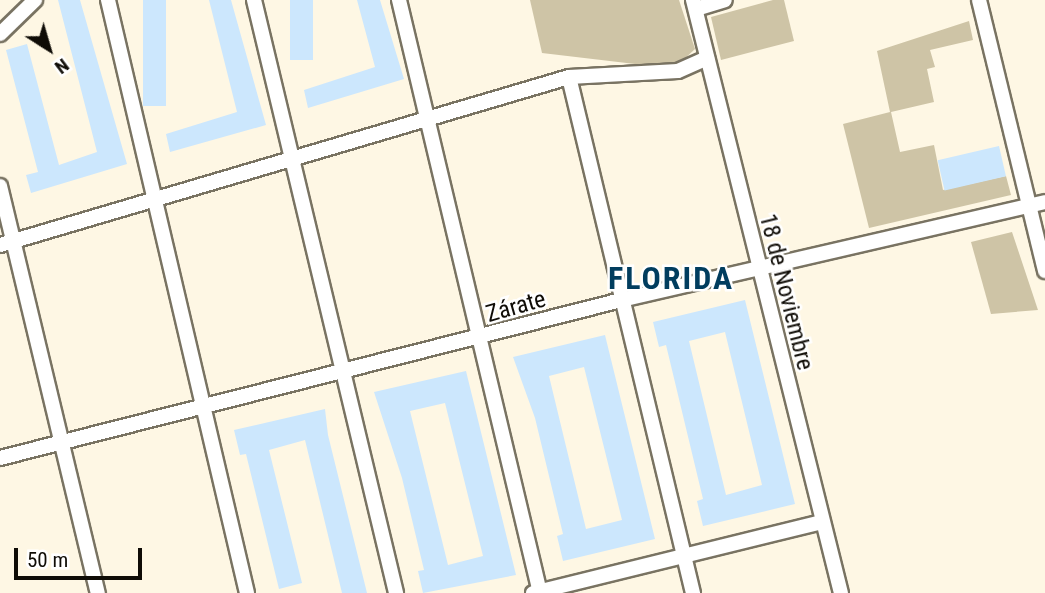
<!DOCTYPE html>
<html>
<head>
<meta charset="utf-8">
<style>
	body { margin:0 }
	#map { position:relative; width:1045px; height:593px; overflow:hidden; background:#fef7e4; font-family:"Roboto Condensed",sans-serif }
	div>[style] { position:absolute }
	.green>* { inset:0; background:#cec4a6 }
	.building>* { inset:0; background:#cce7fd; transform-origin:0 0 }
	.roads { filter:drop-shadow(2px 0 #797362) drop-shadow(-2px 0 #797362) drop-shadow(0 2px #797362) drop-shadow(0 -2px #797362) }
	.street>* { height:14px; margin:-7px; padding:0 7px; transform-origin:7px; border-radius:7px; background:#fff }
	span { translate:-50% -50%; white-space:nowrap; text-align:center; line-height:1.15; -webkit-text-stroke:5px #fff; paint-order:stroke }
	.street-label { font-size:24px; color:#0f0c06 }
	.district-label { font-size:32px; color:#013d5e; font-weight:700; letter-spacing:2px }
	.north { position:absolute; left:14px; top:14px; width:70px; height:70px; -webkit-text-stroke:5px #fff; paint-order:stroke; rotate:143deg; font-size:19px; font-weight:700; line-height:28px; text-align:center; color:#0f0c06 }
	.north::after { content:''; display:block; margin:auto; width:24px; height:32px; background:#0f0c06; clip-path:polygon(50% 0,100% 100%,50% 72%,0 100%) }
	.scale { position:absolute; left:14px; top:548px; width:128px; height:32px; box-sizing:border-box; border:4px solid #0f0c06; border-top:0; padding-left:9px; font-size:21px; line-height:24px; white-space:nowrap; color:#0f0c06; -webkit-text-stroke:5px #fff; paint-order:stroke }
</style>
</head>
<body>
<div id="map">
	<div class="green">
		<i style="clip-path:polygon(530px 0,679px 0,695px 49px,681px 62px,652px 66px,542px 53px)"></i>
		<i style="clip-path:polygon(773px 0,784px 0,794px 41px,721px 60px,711px 17px)"></i>
		<i style="clip-path:polygon(969px 21px,973px 40px,930px 50px,935px 67px,927px 69px,934px 102px,891px 112px,900px 152px,934px 145px,943px 190px,1006px 176px,1011px 195px,869px 228px,843px 124px,890px 112px,877px 51px)"></i>
		<i style="clip-path:polygon(1012px 232px,1038px 310px,991px 314px,971px 242px)"></i>
	</div>
	<div class="building">
		<i style="clip-path:polygon(58px 0,80px 0,127px 164px,31px 193px,26px 175px,38px 172px,6px 50px,27px 44px,59px 165px,97px 152px)"></i>
		<i style="left:143px;top:0;width:23px;height:106px"></i>
		<i style="clip-path:polygon(209px 0,231px 0,266px 125px,170px 152px,166px 134px,237px 112px)"></i>
		<i style="left:290px;top:0;width:23px;height:60px"></i>
		<i style="clip-path:polygon(357px 0,380px 0,404px 79px,308px 108px,304px 90px,375px 67px)"></i>
		<i style="left:999px;top:146px;width:31px;height:63px;rotate:77deg"></i>
		<i style="clip-path:polygon(evenodd,745px 300px,795px 504px,703px 526px,697px 501px,703px 499px,666px 345px,659px 347px,653px 322px,745px 300px,725px 332px,762px 485px,726px 495px,689px 341px,725px 332px)"></i>
		<i style="clip-path:polygon(evenodd,605px 335px,655px 539px,563px 561px,557px 536px,563px 534px,535px 418px,513px 357px,605px 335px,584px 367px,622px 520px,586px 529px,549px 376px,584px 367px)"></i>
		<i style="clip-path:polygon(evenodd,466px 371px,516px 575px,423px 593px,418px 571px,424px 570px,402px 478px,374px 392px,466px 371px,445px 403px,483px 556px,448px 565px,410px 411px,445px 403px)"></i>
		<i style="clip-path:polygon(325px 409px,328px 435px,367px 593px,342px 593px,305px 440px,269px 450px,302px 583px,279px 589px,246px 454px,240px 455px,234px 430px)"></i>
	</div>
	<div class="roads">
		<div class="street">
			<i style="left:108px;top:0;width:609px;rotate:76.81deg"></i>
			<i style="left:254px;top:0;width:610px;rotate:76.53deg"></i>
			<i style="left:399px;top:0;width:610px;rotate:76.62deg"></i>
			<i style="left:693px;top:0;width:611px;rotate:75.99deg"></i>
			<i style="left:979px;top:0;width:279px;rotate:76.3deg"></i>
			<i style="left:696px;top:9px;width:30px;rotate:-17deg"></i>
			<i style="left:0;top:34px;width:49px;rotate:-44.2deg"></i>
			<i style="left:569px;top:77px;width:531px;rotate:76.49deg"></i>
			<i style="left:0;top:186px;width:419px;rotate:76.5deg"></i>
			<i style="left:0;top:245px;width:593px;rotate:-16.45deg"></i>
			<i style="left:569px;top:77px;width:109px;rotate:-3.2deg"></i>
			<i style="left:678px;top:71px;width:32px;rotate:-24deg"></i>
			<i style="left:0;top:458px;width:645px;rotate:-14.27deg"></i>
			<i style="left:625px;top:299px;width:431px;rotate:-13deg"></i>
			<i style="left:533px;top:593px;width:297px;rotate:-13.8deg"></i>
		</div>
	</div>
	<div class="street-label">
		<span style="left:786px;top:292px;rotate:76deg">18 de Noviembre</span>
		<span style="left:516px;top:307px;rotate:-16deg">Zárate</span>
	</div>
	<div class="district-label">
		<span style="left:671px;top:278px">FLORIDA</span>
	</div>
	<div class="north">N</div>
	<div class="scale">50 m</div>
</div>
</body>
</html>
